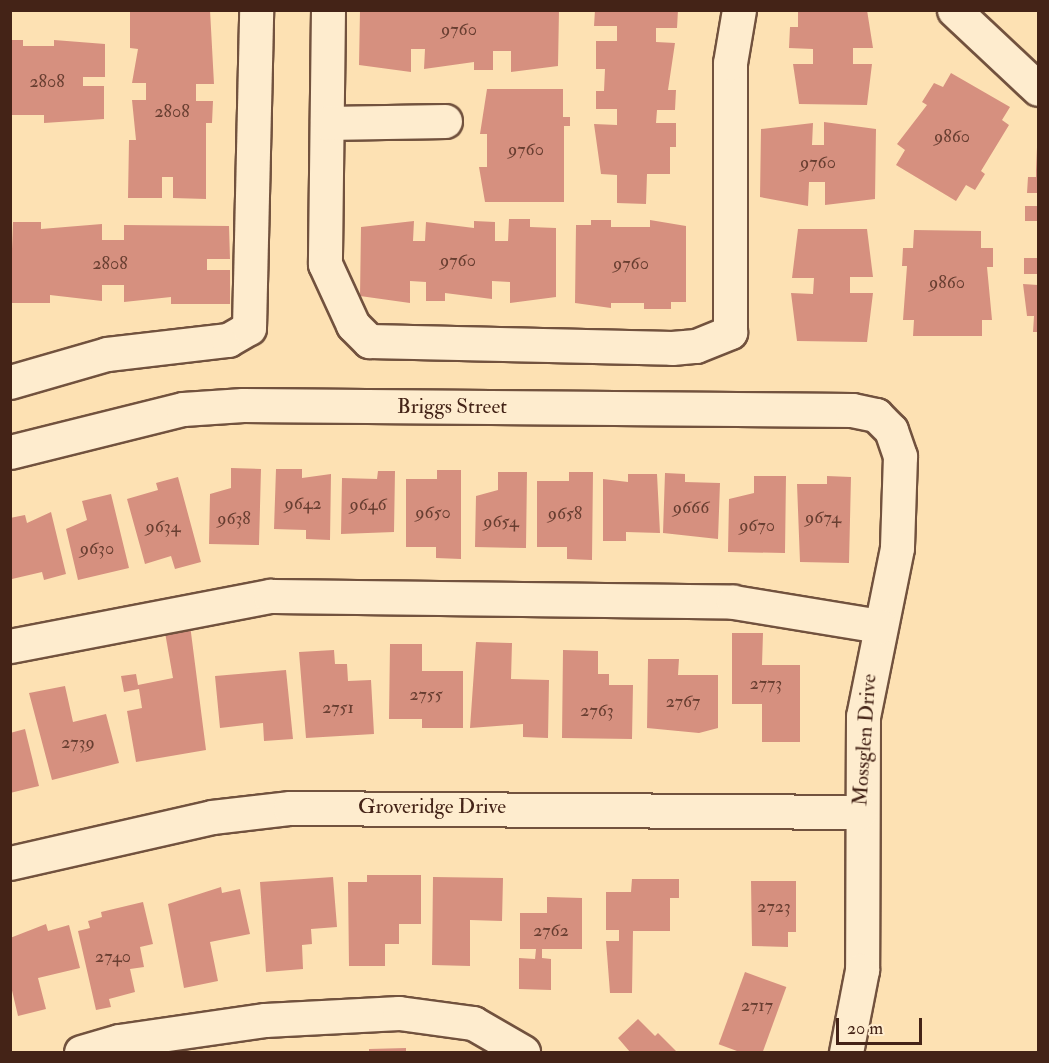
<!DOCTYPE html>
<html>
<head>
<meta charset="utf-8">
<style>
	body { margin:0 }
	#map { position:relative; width:1049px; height:1063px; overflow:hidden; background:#fde1b3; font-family:"IM FELL Double Pica",serif }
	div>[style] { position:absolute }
	.building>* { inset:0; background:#d6907f; transform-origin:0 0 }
	.roads { filter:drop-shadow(2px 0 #72523e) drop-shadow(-2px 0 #72523e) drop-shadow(0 2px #72523e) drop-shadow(0 -2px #72523e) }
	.minor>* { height:33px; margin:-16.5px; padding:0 16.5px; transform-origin:16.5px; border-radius:16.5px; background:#feecce }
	span { translate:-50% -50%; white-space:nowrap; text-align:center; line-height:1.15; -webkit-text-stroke:6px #feecce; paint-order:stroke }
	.number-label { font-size:18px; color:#683e31 }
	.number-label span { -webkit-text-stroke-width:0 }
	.street-label { font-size:21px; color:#442317 }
	.frame { position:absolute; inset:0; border:12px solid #442317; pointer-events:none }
	.scale { position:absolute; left:836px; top:1018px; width:86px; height:27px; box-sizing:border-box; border:3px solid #442317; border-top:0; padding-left:8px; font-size:18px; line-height:21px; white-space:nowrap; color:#442317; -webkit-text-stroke:4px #feecce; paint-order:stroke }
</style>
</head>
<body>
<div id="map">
	<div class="building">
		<i style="clip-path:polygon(130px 10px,210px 10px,214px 84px,196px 84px,196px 101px,213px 101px,212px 123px,206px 123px,206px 199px,173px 198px,173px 177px,162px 177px,162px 198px,128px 198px,129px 140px,136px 140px,132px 100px,146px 100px,146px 83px,132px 83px,138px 49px,130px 48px)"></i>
		<i style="clip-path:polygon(360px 10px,559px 10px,558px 66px,511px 72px,511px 51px,493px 51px,493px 70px,474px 70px,474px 62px,424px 69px,425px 49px,411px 49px,411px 72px,359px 65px)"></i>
		<i style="clip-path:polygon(595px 10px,678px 10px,677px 28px,656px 28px,656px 42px,675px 43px,668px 90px,676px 90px,675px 110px,657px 110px,656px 123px,676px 123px,676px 147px,670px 147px,670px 174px,647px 174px,646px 204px,617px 203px,617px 175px,601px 174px,594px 124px,617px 125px,617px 109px,596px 109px,596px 91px,604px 91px,605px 69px,596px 69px,596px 41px,617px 41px,617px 26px,594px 26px)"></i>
		<i style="clip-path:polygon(798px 10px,867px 10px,873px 48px,853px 48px,853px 64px,872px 64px,867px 105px,799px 104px,793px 64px,813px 64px,813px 49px,789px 48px,790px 27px,798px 27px)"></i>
		<i style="clip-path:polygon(10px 40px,23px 40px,23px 46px,54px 46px,54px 40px,105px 44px,105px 77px,83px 77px,83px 86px,104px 86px,104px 119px,44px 123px,44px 115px,10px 115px)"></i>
		<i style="clip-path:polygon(951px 73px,1010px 107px,1002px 120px,1009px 125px,981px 171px,985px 174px,975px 190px,966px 185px,956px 201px,896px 165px,905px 150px,897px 144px,927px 105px,922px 102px,934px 83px,943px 87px)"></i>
		<i style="clip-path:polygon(487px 89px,563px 89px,563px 117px,570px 117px,570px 126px,564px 126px,564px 202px,485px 202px,479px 167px,487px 167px,487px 134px,480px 134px)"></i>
		<i style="clip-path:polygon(824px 122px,876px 129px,875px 199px,825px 205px,825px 182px,809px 182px,808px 206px,760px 197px,761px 129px,813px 123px,812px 145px,824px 145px)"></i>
		<i style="clip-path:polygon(1036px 147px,1038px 193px,1027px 193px,1028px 177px,1036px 177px)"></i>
		<i style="left:1025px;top:206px;width:13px;height:15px"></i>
		<i style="clip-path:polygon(509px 219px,530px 219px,530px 227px,556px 228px,556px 297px,510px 303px,510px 282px,492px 281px,492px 299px,445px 293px,445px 301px,426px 301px,426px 282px,410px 281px,410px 303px,360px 296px,361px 227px,414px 221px,413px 241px,425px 241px,426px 222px,474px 228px,474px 221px,495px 222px,495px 241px,508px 241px)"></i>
		<i style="clip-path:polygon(591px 220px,611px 220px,611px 227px,650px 227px,650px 220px,686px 226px,686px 302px,671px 302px,671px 309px,644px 309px,644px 303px,611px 303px,611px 308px,575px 303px,576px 225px,591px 225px)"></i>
		<i style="clip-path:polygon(13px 222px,41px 222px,41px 229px,102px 224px,102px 240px,124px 240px,124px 225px,229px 226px,230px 259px,207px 259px,207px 270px,230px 270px,230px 304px,171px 304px,171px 297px,124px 302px,124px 285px,102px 285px,102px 301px,50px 295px,50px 303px,10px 303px)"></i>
		<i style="clip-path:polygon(798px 229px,867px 229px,873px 277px,850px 277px,850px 293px,873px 293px,867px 342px,797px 341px,791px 293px,813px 294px,814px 278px,792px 278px)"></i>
		<i style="clip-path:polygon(914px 230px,981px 231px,981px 248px,993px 248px,993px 267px,987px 267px,992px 320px,982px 320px,982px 336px,913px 336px,914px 320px,903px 320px,907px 266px,902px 266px,903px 248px,913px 248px)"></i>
		<i style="left:1024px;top:258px;width:14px;height:16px"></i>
		<i style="clip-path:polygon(1023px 284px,1038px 285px,1038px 332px,1033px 332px,1034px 316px,1027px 316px)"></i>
		<i style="clip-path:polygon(231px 468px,261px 469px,259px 545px,209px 544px,210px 494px,231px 488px)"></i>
		<i style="clip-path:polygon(276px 469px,302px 469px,302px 478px,331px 474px,330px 540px,306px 539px,306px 530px,274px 529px)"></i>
		<i style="clip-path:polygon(437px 470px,461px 470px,461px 559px,436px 558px,436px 547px,406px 547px,406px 479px,437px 479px)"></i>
		<i style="clip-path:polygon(378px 471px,395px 471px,394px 532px,341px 534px,342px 478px,377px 479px)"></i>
		<i style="clip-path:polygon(498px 472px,527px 472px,526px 548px,475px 547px,476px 496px,498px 490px)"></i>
		<i style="clip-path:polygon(569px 472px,593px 472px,592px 560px,567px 559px,567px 547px,537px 547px,537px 481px,569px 481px)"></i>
		<i style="clip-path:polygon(665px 473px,685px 474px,685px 482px,720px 483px,718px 539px,663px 533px)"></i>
		<i style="clip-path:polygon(628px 474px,657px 474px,660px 533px,626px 532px,626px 541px,603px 541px,603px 479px,628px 482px)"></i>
		<i style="clip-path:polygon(754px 476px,786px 476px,785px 553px,728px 552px,729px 499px,754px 493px)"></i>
		<i style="clip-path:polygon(827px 476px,851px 477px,849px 563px,800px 562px,797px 484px,827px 484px)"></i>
		<i style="clip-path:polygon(178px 477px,201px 562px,175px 569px,171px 556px,145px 564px,127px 499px,158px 490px,156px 483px)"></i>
		<i style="clip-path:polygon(111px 494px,129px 568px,78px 580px,66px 529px,87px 520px,82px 501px)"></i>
		<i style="clip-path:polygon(51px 512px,66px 574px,44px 580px,42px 572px,12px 579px,10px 518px,25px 515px,27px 523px)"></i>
		<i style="clip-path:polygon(189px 617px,206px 750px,136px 762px,127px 711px,142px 708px,139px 689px,124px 692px,121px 676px,136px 674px,138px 685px,173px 678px,163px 621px)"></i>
		<i style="clip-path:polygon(732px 633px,763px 633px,762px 665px,800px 665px,800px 742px,762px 742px,762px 704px,732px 704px)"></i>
		<i style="clip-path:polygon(476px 642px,512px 643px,511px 679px,549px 680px,548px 738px,523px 737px,523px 724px,470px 728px)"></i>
		<i style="clip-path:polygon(390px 644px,422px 644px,422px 671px,463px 671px,463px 728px,422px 728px,422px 719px,389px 719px)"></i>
		<i style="clip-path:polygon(334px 650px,335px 664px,347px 664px,348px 681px,371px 680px,374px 734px,306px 738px,299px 652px)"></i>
		<i style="clip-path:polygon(563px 650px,598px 651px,598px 674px,609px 674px,609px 685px,633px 685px,632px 739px,562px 738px)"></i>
		<i style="clip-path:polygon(648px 659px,679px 659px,678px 675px,718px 675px,718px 728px,699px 733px,647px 728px)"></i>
		<i style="clip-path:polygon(286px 670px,293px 739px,264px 741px,263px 723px,220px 728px,215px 676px)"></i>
		<i style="clip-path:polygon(65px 686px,73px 722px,106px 714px,119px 763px,52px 780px,29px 693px)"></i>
		<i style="clip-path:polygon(25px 729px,39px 786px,10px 793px,10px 733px)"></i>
		<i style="clip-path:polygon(367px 875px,421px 875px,421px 924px,399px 924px,399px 944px,385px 944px,385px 966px,349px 966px,348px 882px,367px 882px)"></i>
		<i style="clip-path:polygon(333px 877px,337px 927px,311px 929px,312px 944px,302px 945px,303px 969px,266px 972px,260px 882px)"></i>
		<i style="clip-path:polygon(433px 877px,503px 878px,502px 921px,470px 920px,470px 966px,432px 965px)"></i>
		<i style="clip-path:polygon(632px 879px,679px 879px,679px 898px,670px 898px,670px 931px,633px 931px,632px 993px,610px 993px,606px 941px,619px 941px,619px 930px,606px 930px,606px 892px,631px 892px)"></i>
		<i style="clip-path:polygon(751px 881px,796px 881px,796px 932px,788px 932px,788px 947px,752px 946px)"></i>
		<i style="clip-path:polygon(221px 887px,222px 893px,240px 889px,250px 934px,210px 942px,218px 981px,184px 988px,168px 904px)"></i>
		<i style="clip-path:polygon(547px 897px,582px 898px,582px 949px,542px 949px,542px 958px,551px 959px,551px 990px,519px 989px,519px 958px,535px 959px,536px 949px,520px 949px,520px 913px,547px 913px)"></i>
		<i style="clip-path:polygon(143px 902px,153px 944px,140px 947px,144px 967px,130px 969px,135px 992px,109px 999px,111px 1007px,96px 1010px,78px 931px,90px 928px,88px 921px,102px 917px,101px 912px)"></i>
		<i style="clip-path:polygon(46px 924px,48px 931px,69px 925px,80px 968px,38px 978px,46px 1009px,18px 1016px,10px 982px,10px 938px)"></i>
		<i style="left:745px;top:972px;width:44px;height:77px;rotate:20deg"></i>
		<i style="clip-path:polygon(638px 1019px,655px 1036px,658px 1033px,677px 1052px,630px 1052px,618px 1038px)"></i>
		<i style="clip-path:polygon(406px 1048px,406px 1052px,369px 1052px,369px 1049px)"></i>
	</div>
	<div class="roads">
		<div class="minor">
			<i style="left:328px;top:10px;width:254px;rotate:90.7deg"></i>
			<i style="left:325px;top:264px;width:67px;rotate:65.3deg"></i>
			<i style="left:353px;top:325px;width:23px;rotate:45deg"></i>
			<i style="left:369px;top:341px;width:303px;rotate:1.3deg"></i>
			<i style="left:672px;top:348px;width:24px;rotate:-5deg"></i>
			<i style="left:696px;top:346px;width:37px;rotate:-22deg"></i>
			<i style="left:730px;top:332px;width:269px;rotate:-90deg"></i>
			<i style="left:730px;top:63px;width:54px;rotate:-80.4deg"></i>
			<i style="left:954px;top:10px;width:115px;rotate:43.2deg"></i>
			<i style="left:327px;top:123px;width:118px;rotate:-1deg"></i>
			<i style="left:10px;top:382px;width:101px;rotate:-16.1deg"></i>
			<i style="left:107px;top:354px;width:122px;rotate:-6.6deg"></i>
			<i style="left:228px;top:340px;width:24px;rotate:-30deg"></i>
			<i style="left:249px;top:328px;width:318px;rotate:-88.7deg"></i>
			<i style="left:10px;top:452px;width:178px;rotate:-14deg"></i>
			<i style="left:183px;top:409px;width:60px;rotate:-3.8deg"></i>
			<i style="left:243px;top:405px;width:609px;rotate:0.47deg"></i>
			<i style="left:852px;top:410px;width:25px;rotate:12deg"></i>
			<i style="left:876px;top:415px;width:21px;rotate:45deg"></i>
			<i style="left:891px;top:430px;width:28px;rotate:71deg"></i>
			<i style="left:900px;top:456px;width:92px;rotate:91.9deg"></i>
			<i style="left:897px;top:548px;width:171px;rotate:101.4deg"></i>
			<i style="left:863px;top:716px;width:254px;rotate:90.2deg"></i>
			<i style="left:862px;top:970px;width:84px;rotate:101deg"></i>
			<i style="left:10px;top:646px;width:265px;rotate:-10.9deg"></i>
			<i style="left:270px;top:596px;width:463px;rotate:0.7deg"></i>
			<i style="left:733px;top:602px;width:149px;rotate:9.3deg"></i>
			<i style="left:10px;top:863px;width:207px;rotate:-12.8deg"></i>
			<i style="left:212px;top:817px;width:79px;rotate:-6.6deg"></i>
			<i style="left:290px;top:808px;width:570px;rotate:0.4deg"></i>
			<i style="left:81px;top:1052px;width:40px;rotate:-16deg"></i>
			<i style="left:119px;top:1041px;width:148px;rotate:-8.2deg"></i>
			<i style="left:265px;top:1020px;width:134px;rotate:-3deg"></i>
			<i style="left:399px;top:1013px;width:75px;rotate:7.7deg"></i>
			<i style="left:473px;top:1023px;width:58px;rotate:30.1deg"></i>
		</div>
	</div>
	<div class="number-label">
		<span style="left:459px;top:30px">9760</span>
		<span style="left:47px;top:82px">2808</span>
		<span style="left:172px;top:112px">2808</span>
		<span style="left:952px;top:137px">9860</span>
		<span style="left:526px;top:150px">9760</span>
		<span style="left:818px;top:163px">9760</span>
		<span style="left:458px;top:261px">9760</span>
		<span style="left:110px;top:264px">2808</span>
		<span style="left:631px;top:264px">9760</span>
		<span style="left:947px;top:283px">9860</span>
		<span style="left:303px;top:504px">9642</span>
		<span style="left:368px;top:505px">9646</span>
		<span style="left:691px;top:508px">9666</span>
		<span style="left:433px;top:513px">9650</span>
		<span style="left:565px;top:514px">9658</span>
		<span style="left:823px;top:518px">9674</span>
		<span style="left:234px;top:519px">9638</span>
		<span style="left:501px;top:522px">9654</span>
		<span style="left:757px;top:526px">9670</span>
		<span style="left:163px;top:527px">9634</span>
		<span style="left:97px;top:549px">9630</span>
		<span style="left:766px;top:684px">2773</span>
		<span style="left:426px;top:695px">2755</span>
		<span style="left:683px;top:702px">2767</span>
		<span style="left:338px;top:708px">2751</span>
		<span style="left:597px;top:711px">2763</span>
		<span style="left:78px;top:743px">2739</span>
		<span style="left:774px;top:907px">2723</span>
		<span style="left:551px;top:931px">2762</span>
		<span style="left:113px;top:957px">2740</span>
		<span style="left:757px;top:1006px">2717</span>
	</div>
	<div class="street-label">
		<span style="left:452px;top:407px">Briggs Street</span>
		<span style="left:865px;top:740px;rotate:-86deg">Mossglen Drive</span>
		<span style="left:432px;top:807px">Groveridge Drive</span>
	</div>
	<div class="frame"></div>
	<div class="scale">20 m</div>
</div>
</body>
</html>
